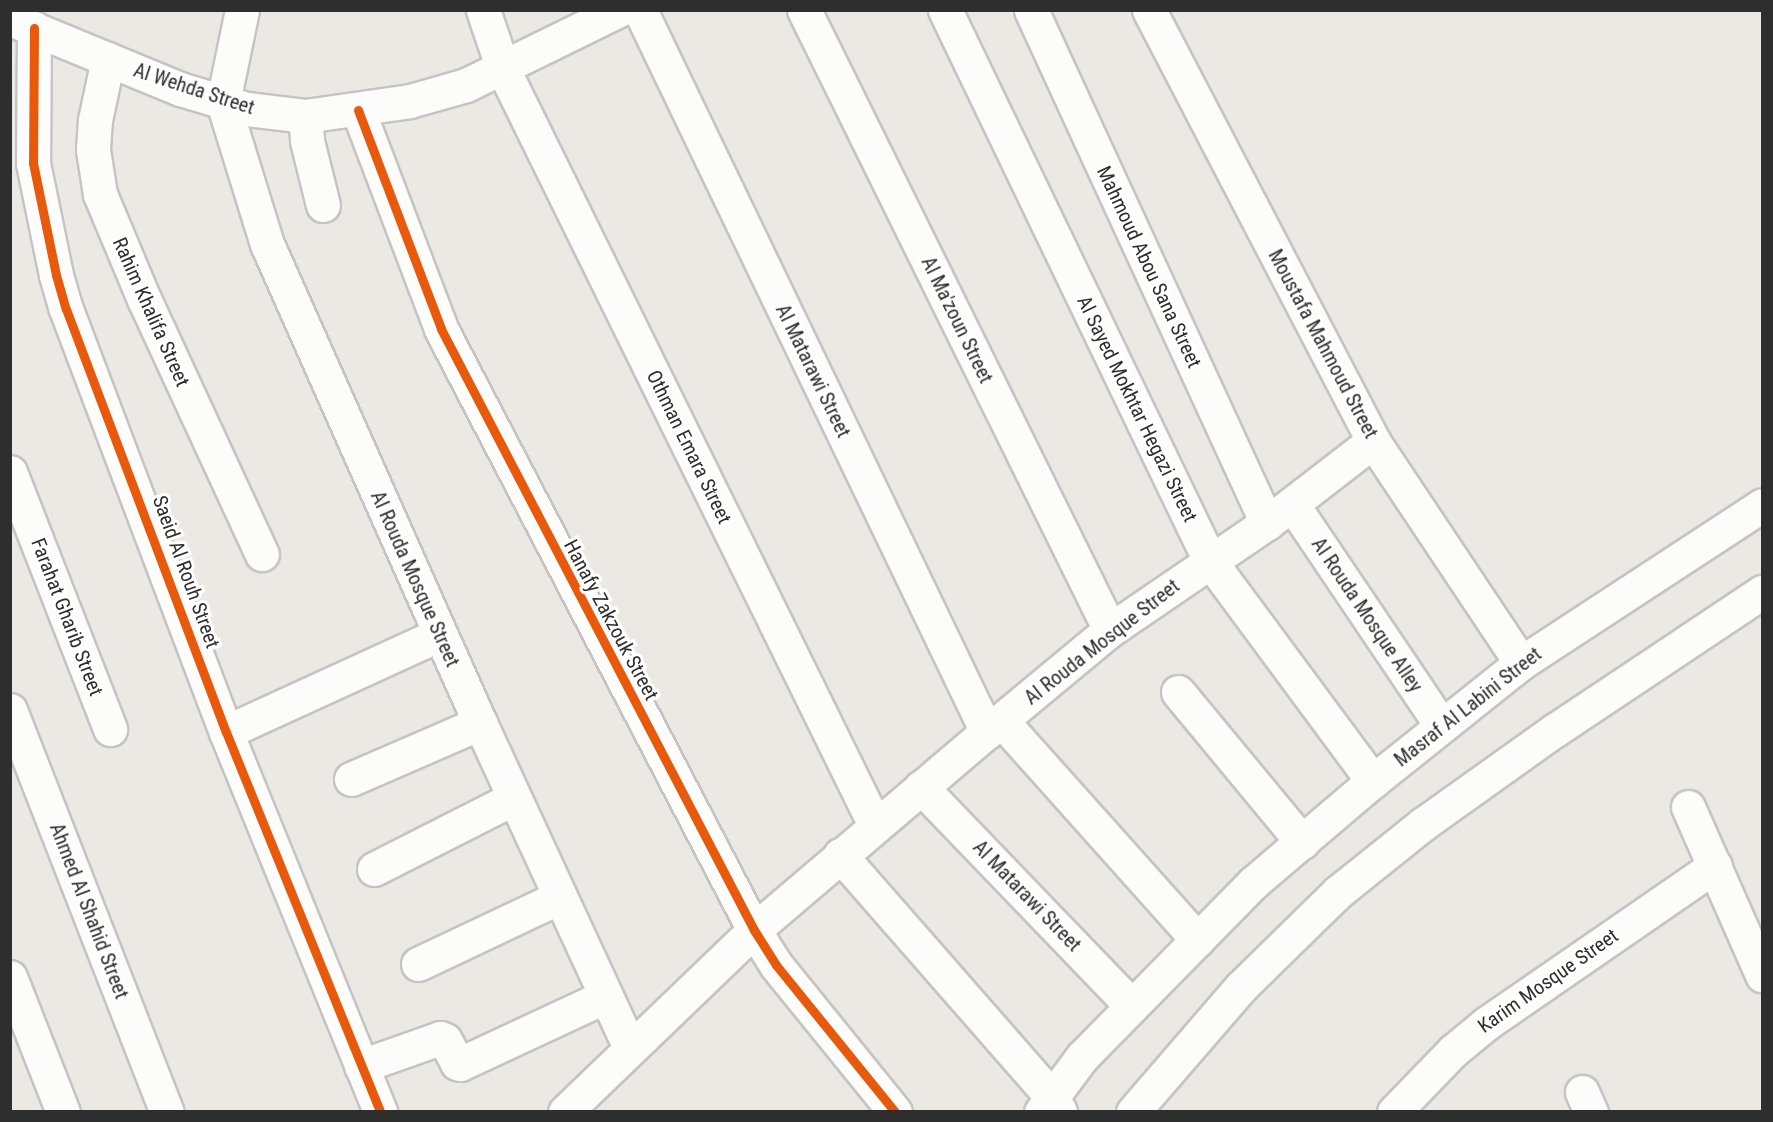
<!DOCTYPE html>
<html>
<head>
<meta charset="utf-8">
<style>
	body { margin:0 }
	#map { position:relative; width:1773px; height:1122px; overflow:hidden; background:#ece8e4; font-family:"Roboto Condensed",sans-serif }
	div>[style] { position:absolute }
	.roads { filter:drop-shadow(2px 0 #c5c4c5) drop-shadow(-2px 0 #c5c4c5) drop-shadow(0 2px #c5c4c5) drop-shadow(0 -2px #c5c4c5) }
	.street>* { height:33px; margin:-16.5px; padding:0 16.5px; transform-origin:16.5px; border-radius:16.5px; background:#fcfcfb }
	.secondary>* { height:33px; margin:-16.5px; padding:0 16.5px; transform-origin:16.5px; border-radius:16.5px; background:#fcfcfb }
	.cycleway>* { height:9px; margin:-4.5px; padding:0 4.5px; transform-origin:4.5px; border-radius:4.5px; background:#e8590c }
	span { translate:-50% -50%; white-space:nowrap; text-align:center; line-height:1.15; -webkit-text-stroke:6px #fff; paint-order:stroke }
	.street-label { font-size:20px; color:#2e2e2e }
	.frame { position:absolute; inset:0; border:12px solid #2e2e2e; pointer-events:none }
</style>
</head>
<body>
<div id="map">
	<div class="roads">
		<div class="street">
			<i style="left:242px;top:10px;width:94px;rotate:101.7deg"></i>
			<i style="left:223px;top:102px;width:149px;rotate:72.8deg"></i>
			<i style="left:267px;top:244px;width:524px;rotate:66.03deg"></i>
			<i style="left:480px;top:723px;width:357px;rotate:65.2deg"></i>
			<i style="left:483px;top:10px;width:62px;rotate:71.3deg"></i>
			<i style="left:503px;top:69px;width:843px;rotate:63.8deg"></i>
			<i style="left:640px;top:10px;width:801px;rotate:64.33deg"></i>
			<i style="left:804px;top:10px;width:691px;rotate:63.73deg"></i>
			<i style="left:945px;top:10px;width:611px;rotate:64.32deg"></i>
			<i style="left:1210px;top:561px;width:274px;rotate:53.5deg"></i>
			<i style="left:1031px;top:10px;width:565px;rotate:65.3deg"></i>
			<i style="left:1149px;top:10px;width:486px;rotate:62.5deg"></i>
			<i style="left:1373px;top:441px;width:267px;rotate:56.3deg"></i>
			<i style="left:10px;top:19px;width:184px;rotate:22.4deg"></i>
			<i style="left:180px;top:89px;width:70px;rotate:16.6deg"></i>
			<i style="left:247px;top:109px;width:58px;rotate:6.9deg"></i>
			<i style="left:305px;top:116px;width:106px;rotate:-8.1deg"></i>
			<i style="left:410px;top:101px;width:58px;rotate:-15.9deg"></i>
			<i style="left:466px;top:85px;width:170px;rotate:-26.1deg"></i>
			<i style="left:34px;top:28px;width:135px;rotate:90.4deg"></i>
			<i style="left:33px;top:163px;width:114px;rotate:78.4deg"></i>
			<i style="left:56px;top:275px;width:35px;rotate:74deg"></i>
			<i style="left:66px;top:309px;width:452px;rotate:69.3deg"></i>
			<i style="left:226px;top:732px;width:410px;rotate:67.9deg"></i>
			<i style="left:108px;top:59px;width:62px;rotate:102deg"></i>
			<i style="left:95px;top:120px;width:30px;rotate:94deg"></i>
			<i style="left:93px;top:150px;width:45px;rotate:81deg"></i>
			<i style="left:100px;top:194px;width:114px;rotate:67.3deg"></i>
			<i style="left:144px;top:299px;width:281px;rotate:65.2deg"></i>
			<i style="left:358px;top:110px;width:234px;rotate:69.2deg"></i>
			<i style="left:441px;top:329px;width:678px;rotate:62.49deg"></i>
			<i style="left:754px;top:930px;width:41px;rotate:57.8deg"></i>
			<i style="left:776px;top:965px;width:189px;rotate:51deg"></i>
			<i style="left:305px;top:116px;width:25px;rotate:85deg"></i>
			<i style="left:307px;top:141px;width:66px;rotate:76deg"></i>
			<i style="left:10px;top:472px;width:276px;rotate:68.7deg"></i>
			<i style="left:1292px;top:504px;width:268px;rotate:56deg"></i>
			<i style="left:1178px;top:692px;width:195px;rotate:50.4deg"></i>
			<i style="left:10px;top:710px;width:432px;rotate:68.7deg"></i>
			<i style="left:1001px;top:720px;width:295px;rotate:48.2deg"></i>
			<i style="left:226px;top:732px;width:235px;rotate:-24.6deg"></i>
			<i style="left:351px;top:779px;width:141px;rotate:-23.5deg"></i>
			<i style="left:921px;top:787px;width:304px;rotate:46.1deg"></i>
			<i style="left:1688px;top:807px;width:184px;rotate:66.2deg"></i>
			<i style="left:840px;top:855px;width:323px;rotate:48.8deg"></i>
			<i style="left:1053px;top:1098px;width:16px;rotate:63deg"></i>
			<i style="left:374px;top:869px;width:157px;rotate:-26.9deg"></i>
			<i style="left:418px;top:964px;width:157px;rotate:-25.3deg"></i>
			<i style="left:10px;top:977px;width:145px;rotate:68.6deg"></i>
			<i style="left:361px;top:1066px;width:84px;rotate:-19.5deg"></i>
			<i style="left:440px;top:1038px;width:5px;rotate:22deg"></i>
			<i style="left:445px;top:1040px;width:26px;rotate:62deg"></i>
			<i style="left:457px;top:1063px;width:3px;rotate:18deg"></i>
			<i style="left:460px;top:1064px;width:161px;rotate:-25deg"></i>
			<i style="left:1582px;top:1092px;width:22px;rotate:66deg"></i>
			<i style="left:565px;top:1112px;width:262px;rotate:-43.9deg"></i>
			<i style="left:754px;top:930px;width:306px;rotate:-40.4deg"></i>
			<i style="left:987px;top:732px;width:160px;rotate:-39.7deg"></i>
			<i style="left:1110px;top:630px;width:190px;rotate:-34.3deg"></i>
			<i style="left:1267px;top:523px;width:134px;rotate:-37.7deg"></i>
			<i style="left:1394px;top:1112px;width:85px;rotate:-46deg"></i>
			<i style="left:1453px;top:1051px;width:44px;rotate:-39.5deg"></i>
			<i style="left:1487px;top:1023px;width:277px;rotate:-34.6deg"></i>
		</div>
		<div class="secondary">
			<i style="left:1041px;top:1112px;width:69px;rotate:-53.3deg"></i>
			<i style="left:1082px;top:1057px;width:244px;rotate:-45.5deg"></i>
			<i style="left:1253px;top:883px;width:157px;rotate:-40.4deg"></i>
			<i style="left:1373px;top:781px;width:189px;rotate:-38.6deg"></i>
			<i style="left:1521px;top:663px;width:288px;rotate:-33.2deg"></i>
			<i style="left:1133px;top:1112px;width:165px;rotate:-49.2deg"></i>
			<i style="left:1241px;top:987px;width:136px;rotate:-44.4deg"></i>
			<i style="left:1338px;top:892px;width:109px;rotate:-38.7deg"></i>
			<i style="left:1423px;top:824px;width:162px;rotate:-35.5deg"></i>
			<i style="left:1555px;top:730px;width:249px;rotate:-33.7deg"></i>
		</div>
	</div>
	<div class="cycleway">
		<i style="left:34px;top:28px;width:135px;rotate:90.4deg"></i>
		<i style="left:33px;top:163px;width:114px;rotate:78.4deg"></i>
		<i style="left:56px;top:275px;width:35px;rotate:74deg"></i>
		<i style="left:66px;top:309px;width:452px;rotate:69.3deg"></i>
		<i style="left:226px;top:732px;width:410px;rotate:67.9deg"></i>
		<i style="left:358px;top:110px;width:234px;rotate:69.2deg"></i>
		<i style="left:441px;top:329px;width:678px;rotate:62.49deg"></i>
		<i style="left:754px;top:930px;width:41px;rotate:57.8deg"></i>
		<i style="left:776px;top:965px;width:189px;rotate:51deg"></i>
	</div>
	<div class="street-label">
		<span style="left:194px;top:89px;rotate:18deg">Al Wehda Street</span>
		<span style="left:1149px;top:267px;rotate:65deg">Mahmoud Abou Sana Street</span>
		<span style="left:151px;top:312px;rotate:66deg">Rahim Khalifa Street</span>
		<span style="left:957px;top:320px;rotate:64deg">Al Ma'zoun Street</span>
		<span style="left:1323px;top:344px;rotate:62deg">Moustafa Mahmoud Street</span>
		<span style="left:813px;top:371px;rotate:64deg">Al Matarawi Street</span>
		<span style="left:1137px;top:409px;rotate:64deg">Al Sayed Mokhtar Hegazi Street</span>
		<span style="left:689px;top:447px;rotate:64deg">Othman Emara Street</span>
		<span style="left:186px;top:572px;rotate:70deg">Saeid Al Rouh Street</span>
		<span style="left:415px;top:579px;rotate:66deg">Al Rouda Mosque Street</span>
		<span style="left:1367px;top:615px;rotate:56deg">Al Rouda Mosque Alley</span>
		<span style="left:67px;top:617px;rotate:69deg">Farahat Gharib Street</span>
		<span style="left:611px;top:620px;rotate:62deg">Hanafy Zakzouk Street</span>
		<span style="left:1102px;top:642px;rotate:-38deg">Al Rouda Mosque Street</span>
		<span style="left:1468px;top:707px;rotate:-38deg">Masraf Al Labini Street</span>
		<span style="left:1027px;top:896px;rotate:46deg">Al Matarawi Street</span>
		<span style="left:89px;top:911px;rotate:69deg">Ahmed Al Shahid Street</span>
		<span style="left:1548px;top:981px;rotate:-35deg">Karim Mosque Street</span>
	</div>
	<div class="frame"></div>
</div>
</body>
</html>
